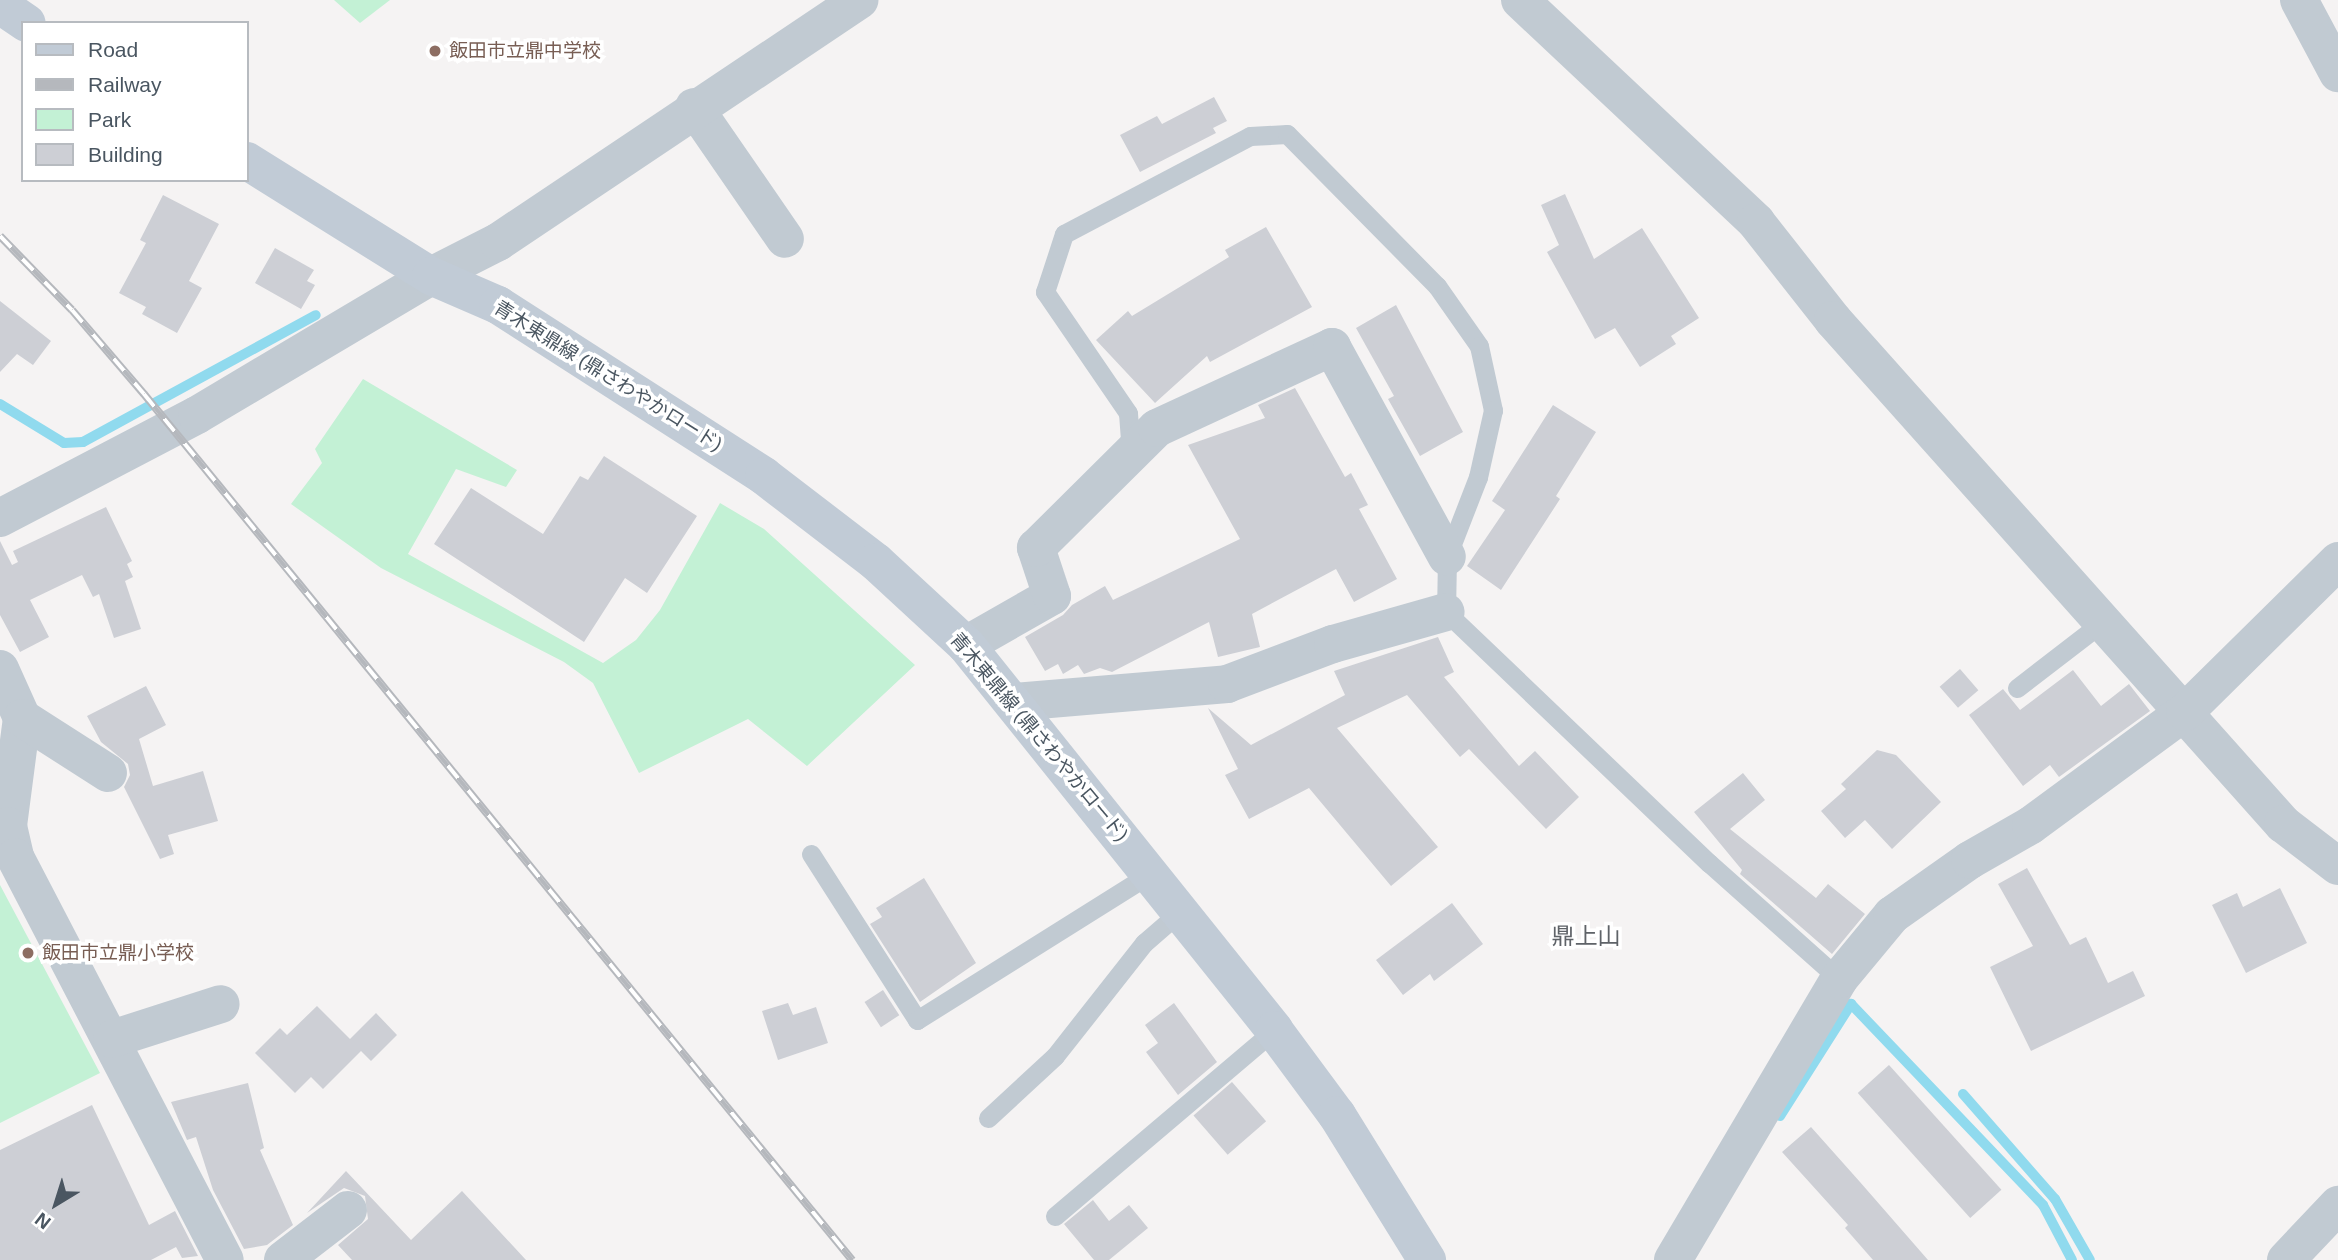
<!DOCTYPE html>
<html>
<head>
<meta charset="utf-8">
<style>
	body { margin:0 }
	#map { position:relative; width:2338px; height:1260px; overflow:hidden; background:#f5f3f3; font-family:Arial,"Noto Sans JP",sans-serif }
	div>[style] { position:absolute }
	.green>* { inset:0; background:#c3f1d5 }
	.stream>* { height:10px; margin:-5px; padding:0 5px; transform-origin:5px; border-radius:5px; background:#90daee }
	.building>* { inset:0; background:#cdcfd5; transform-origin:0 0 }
	.service>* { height:19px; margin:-9.5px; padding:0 9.5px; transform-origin:9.5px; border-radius:9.5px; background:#c1cad2 }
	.minor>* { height:38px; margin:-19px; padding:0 19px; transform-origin:19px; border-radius:19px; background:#c1cad2 }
	.tertiary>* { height:38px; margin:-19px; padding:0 19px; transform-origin:19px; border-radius:19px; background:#c1cad2 }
	.secondary>* { height:38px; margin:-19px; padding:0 19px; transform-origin:19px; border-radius:19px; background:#c1cbd6 }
	.rail>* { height:8px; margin-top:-4px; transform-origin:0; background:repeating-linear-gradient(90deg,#fff 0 16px,#b5b8bd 0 32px); box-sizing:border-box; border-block:2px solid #b5b8bd }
	.dots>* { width:19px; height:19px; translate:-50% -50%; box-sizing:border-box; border:4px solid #fff; border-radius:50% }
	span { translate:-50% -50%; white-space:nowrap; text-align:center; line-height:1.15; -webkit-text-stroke:7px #fff; paint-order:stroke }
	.education-label { font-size:19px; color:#785e54 }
	.left { translate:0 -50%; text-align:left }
	.street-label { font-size:19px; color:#4a5661 }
	.quarter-label { font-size:23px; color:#5f6368 }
	.legend { position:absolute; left:21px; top:21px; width:228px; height:161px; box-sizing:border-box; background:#fff; border:2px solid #b7bbc0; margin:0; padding:9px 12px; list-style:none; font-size:21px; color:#4a5661 }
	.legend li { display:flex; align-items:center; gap:14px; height:35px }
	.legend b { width:35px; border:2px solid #b7bbc0 }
	.north { position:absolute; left:21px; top:1169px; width:70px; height:70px; -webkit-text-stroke:5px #fff; paint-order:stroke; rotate:218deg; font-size:19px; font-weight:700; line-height:28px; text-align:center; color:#4a5661 }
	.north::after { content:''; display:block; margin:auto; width:24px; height:32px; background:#4a5661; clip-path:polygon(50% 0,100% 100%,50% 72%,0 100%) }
</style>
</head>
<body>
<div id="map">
	<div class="green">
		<i style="clip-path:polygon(334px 0,390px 0,360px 23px)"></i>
		<i style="clip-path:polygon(363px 379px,517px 470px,506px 487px,456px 469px,408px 554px,603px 663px,636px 640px,660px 610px,720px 503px,764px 529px,915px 665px,807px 766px,748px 719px,639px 773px,593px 683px,564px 662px,381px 568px,291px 504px,322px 463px,315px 449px)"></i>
		<i style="clip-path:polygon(0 885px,100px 1073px,0 1123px)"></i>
	</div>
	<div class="stream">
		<i style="left:0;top:404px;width:75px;rotate:31.4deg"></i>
		<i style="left:64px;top:443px;width:19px;rotate:-3deg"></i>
		<i style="left:83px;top:442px;width:265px;rotate:-28.6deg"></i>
		<i style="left:1963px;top:1094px;width:140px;rotate:48.8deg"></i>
		<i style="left:2055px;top:1199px;width:70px;rotate:60.2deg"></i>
		<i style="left:1780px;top:1116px;width:133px;rotate:-57.6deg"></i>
		<i style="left:1851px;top:1004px;width:278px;rotate:46.3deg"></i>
		<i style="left:2043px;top:1205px;width:62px;rotate:62.2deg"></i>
	</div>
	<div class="building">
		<i style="clip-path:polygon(1214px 97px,1227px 121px,1213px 128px,1216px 133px,1140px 172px,1120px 135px,1157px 116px,1162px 124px)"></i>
		<i style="clip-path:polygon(1565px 194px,1594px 259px,1642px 228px,1699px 318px,1671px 336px,1676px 344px,1640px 367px,1615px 328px,1595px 339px,1547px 252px,1559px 245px,1541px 205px)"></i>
		<i style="clip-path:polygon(163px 195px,219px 224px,189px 281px,202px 288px,177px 333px,142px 314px,146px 307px,119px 293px,146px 243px,140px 240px)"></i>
		<i style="clip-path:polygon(1266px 227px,1312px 307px,1210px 362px,1207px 356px,1155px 403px,1096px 340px,1128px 311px,1132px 316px,1229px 257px,1225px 250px)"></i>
		<i style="clip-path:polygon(275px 248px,314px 270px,307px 281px,315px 285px,301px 309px,255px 283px)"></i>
		<i style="clip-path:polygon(0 301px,51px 341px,33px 365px,17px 354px,0 372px)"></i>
		<i style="clip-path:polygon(1396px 305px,1463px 432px,1420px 456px,1388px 399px,1394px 396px,1356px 328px)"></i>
		<i style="clip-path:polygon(1295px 388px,1345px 477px,1351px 473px,1368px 505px,1359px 509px,1397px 579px,1354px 602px,1336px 569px,1252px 614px,1260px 647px,1218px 657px,1209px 622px,1112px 672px,1100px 668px,1084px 674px,1078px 665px,1063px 674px,1058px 664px,1045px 671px,1025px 637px,1063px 615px,1072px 605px,1105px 586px,1113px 600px,1240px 539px,1188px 445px,1265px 418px,1258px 405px)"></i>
		<i style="clip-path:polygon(1553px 405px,1596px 432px,1556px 496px,1560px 499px,1501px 590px,1467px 566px,1505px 510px,1492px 501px)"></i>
		<i style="clip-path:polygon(604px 456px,697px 516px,647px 593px,625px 578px,584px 642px,434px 544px,471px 488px,543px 534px,580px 476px,588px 480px)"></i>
		<i style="clip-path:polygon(106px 507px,132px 561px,127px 564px,133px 577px,125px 581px,141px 629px,114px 638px,99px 594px,93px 597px,82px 575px,30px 600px,49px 637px,20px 652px,0 615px,0 541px,12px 565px,18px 562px,13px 551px)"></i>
		<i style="clip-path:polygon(1438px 637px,1454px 672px,1444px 677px,1519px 766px,1535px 751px,1579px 797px,1546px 829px,1469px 749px,1460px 757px,1407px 695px,1337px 728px,1438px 847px,1391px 886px,1309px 788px,1249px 819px,1225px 775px,1238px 769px,1208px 708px,1251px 745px,1345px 695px,1334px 671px)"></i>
		<i style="left:1960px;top:669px;width:28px;height:27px;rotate:49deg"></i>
		<i style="clip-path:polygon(2073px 670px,2101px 706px,2129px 684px,2150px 711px,2059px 777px,2050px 765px,2023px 786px,1969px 715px,2003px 689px,2020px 710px)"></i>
		<i style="clip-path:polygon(146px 686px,166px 725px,139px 739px,153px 786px,203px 771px,218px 821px,168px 835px,174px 854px,160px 859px,124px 787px,130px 775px,128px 764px,101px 742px,87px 716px)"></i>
		<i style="clip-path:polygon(1877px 750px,1896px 755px,1941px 802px,1892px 849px,1865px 820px,1845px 838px,1821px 811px,1846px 789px,1841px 784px)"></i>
		<i style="clip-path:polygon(1743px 773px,1765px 800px,1730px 829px,1816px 898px,1828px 884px,1865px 914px,1832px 954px,1740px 874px,1742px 870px,1694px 812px)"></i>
		<i style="clip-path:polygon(2027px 868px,2070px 945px,2086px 937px,2108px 983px,2133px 971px,2145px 996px,2031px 1051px,1990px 967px,2033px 946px,1998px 884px)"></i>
		<i style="clip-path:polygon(924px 878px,976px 963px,920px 1002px,870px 924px,882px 917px,876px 908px)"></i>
		<i style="clip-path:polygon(2280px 888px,2307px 943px,2246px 973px,2212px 905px,2237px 893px,2243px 907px)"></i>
		<i style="clip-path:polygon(1452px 903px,1483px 944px,1434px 981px,1430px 974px,1403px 995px,1376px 960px)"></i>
		<i style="left:883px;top:990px;width:30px;height:22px;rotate:57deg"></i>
		<i style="clip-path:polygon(788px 1003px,793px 1015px,816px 1007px,828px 1043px,778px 1060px,762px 1011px)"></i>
		<i style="clip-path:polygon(1174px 1003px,1217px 1062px,1178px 1095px,1146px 1052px,1158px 1043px,1145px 1025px)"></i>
		<i style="clip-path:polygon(317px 1006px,350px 1039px,376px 1013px,397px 1035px,371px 1061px,361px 1051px,323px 1089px,311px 1077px,295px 1093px,255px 1053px,280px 1028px,287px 1035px)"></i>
		<i style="left:1889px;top:1065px;width:168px;height:42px;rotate:48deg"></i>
		<i style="left:1232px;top:1082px;width:52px;height:51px;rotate:49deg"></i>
		<i style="clip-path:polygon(248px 1083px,264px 1148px,260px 1150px,293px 1225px,267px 1245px,244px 1249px,213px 1190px,196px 1137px,187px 1140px,171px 1102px)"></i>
		<i style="clip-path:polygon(92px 1105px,149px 1225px,175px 1211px,198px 1256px,182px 1258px,176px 1247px,151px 1260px,0 1260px,0 1150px)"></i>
		<i style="clip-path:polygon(1811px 1127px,1860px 1182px,1928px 1260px,1873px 1260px,1845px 1228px,1848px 1225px,1782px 1152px)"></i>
		<i style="clip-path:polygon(346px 1171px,411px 1240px,462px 1191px,526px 1260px,352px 1260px,338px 1245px,368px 1219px,365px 1196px,344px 1188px,307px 1213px)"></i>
		<i style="clip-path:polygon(1093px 1200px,1109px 1221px,1129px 1205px,1148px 1228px,1109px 1260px,1094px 1260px,1064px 1224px)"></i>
	</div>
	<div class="service">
		<i style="left:1131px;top:453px;width:40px;rotate:-94.3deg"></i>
		<i style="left:1128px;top:413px;width:147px;rotate:-124.4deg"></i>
		<i style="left:1045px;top:292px;width:61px;rotate:-71.9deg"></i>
		<i style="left:1064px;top:234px;width:210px;rotate:-27.8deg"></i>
		<i style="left:1250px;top:136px;width:37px;rotate:-3deg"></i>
		<i style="left:1287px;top:134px;width:214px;rotate:45.4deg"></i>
		<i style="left:1437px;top:286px;width:73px;rotate:55deg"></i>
		<i style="left:1479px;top:346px;width:66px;rotate:77.7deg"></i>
		<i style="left:1493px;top:410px;width:69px;rotate:102.6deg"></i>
		<i style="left:1478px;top:477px;width:86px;rotate:111.2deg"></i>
		<i style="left:1447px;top:557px;width:55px;rotate:91deg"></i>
		<i style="left:1446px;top:612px;width:364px;rotate:43.7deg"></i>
		<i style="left:1709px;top:863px;width:174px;rotate:41.7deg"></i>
		<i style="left:2017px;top:688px;width:110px;rotate:-37.6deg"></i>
		<i style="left:811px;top:854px;width:197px;rotate:57.4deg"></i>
		<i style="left:917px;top:1020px;width:276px;rotate:-32.1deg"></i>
		<i style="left:988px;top:1118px;width:91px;rotate:-42.8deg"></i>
		<i style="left:1055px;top:1056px;width:144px;rotate:-51.8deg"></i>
		<i style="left:1144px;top:943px;width:49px;rotate:-40.9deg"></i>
		<i style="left:1055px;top:1216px;width:287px;rotate:-40.3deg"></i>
	</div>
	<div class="minor">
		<i style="left:1520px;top:0;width:324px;rotate:43.2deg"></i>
		<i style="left:1756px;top:222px;width:125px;rotate:51.8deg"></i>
		<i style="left:1833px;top:320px;width:676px;rotate:48.24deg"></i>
		<i style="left:2283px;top:824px;width:69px;rotate:37.4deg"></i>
		<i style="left:2299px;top:0;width:83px;rotate:61.9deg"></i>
		<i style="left:694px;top:107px;width:160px;rotate:55.4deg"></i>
		<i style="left:966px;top:645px;width:99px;rotate:-29.7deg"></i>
		<i style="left:1052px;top:596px;width:51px;rotate:-108.4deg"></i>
		<i style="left:1036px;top:548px;width:170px;rotate:-44.8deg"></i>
		<i style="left:1157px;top:428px;width:193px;rotate:-24.8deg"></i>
		<i style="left:1332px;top:347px;width:239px;rotate:61.3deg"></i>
		<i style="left:0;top:669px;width:54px;rotate:65.8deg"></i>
		<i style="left:22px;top:718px;width:109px;rotate:97.4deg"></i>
		<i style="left:8px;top:826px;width:32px;rotate:77deg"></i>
		<i style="left:15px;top:857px;width:454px;rotate:62.5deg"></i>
		<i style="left:1014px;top:702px;width:214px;rotate:-4.8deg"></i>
		<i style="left:1227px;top:684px;width:113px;rotate:-20.7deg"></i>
		<i style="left:1333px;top:644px;width:117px;rotate:-15.8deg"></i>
		<i style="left:22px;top:718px;width:102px;rotate:32.6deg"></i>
		<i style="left:112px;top:1039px;width:114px;rotate:-17.8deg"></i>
		<i style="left:283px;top:1260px;width:82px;rotate:-37.6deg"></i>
		<i style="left:1673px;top:1260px;width:326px;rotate:-59.4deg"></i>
		<i style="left:1839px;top:979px;width:83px;rotate:-50.4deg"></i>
		<i style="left:1892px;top:915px;width:95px;rotate:-35.2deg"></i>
		<i style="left:1970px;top:860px;width:70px;rotate:-29.8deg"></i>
		<i style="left:2031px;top:825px;width:191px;rotate:-36.3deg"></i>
		<i style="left:2185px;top:712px;width:215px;rotate:-44.6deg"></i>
		<i style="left:2286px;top:1260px;width:76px;rotate:-46.6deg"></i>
	</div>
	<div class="tertiary">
		<i style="left:0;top:518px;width:222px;rotate:-27.6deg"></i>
		<i style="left:197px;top:415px;width:272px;rotate:-30.7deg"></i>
		<i style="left:431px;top:276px;width:75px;rotate:-26.9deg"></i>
		<i style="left:498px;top:242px;width:435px;rotate:-33.8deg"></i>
	</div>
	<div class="secondary">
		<i style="left:0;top:5px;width:32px;rotate:34deg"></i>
		<i style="left:247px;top:161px;width:217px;rotate:32deg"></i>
		<i style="left:431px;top:276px;width:73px;rotate:23.4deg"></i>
		<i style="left:498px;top:305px;width:316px;rotate:32.7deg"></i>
		<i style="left:764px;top:476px;width:141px;rotate:37.5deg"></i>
		<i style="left:876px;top:562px;width:122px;rotate:42.7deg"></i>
		<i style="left:966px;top:645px;width:493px;rotate:51.3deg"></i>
		<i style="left:1274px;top:1030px;width:106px;rotate:53.5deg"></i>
		<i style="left:1337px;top:1115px;width:171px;rotate:58.2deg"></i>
	</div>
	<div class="rail">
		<i style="left:0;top:236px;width:103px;rotate:45.8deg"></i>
		<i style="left:72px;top:310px;width:111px;rotate:49.4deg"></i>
		<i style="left:144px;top:394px;width:1119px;rotate:50.73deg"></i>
	</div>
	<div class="dots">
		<i style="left:435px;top:51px;background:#8d6e63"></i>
		<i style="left:28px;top:953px;background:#8d6e63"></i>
	</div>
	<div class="education-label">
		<span class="left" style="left:449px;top:51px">飯田市立鼎中学校</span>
		<span class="left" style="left:42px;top:953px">飯田市立鼎小学校</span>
	</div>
	<div class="street-label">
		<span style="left:608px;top:376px;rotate:32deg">青木東鼎線 (鼎さわやかロード)</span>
		<span style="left:1039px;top:737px;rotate:50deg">青木東鼎線 (鼎さわやかロード)</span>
	</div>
	<div class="quarter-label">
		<span style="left:1586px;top:936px">鼎上山</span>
	</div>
	<ul class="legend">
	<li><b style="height:9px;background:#c1cbd6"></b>Road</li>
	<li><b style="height:9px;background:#b5b8bd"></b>Railway</li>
	<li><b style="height:19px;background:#c3f1d5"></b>Park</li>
	<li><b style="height:19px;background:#cdcfd5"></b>Building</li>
	</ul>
	<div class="north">N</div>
</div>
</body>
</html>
